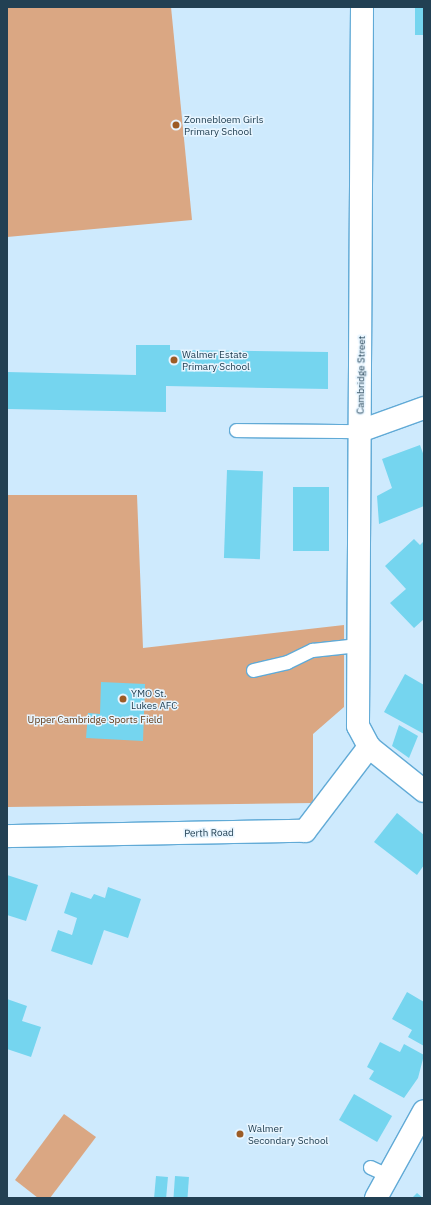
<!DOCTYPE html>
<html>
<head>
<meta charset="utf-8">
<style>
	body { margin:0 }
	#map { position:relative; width:431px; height:1205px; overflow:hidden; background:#ceeafd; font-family:"IBM Plex Sans",sans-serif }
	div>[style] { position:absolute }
	.green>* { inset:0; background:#daa783 }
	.building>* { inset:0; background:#75d5ef; transform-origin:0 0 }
	.roads { filter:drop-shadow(1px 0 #61aad6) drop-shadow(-1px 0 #61aad6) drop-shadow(0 1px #61aad6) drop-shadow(0 -1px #61aad6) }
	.lane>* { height:13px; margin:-6.5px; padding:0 6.5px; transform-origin:6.5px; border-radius:6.5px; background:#fff }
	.street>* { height:22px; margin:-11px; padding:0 11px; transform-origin:11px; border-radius:11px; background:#fff }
	.dots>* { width:11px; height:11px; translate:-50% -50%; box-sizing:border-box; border:2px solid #e7f5ff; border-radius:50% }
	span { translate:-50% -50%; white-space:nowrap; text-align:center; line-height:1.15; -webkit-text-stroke:3px #e7f5ff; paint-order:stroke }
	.poi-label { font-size:10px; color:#224053 }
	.left { translate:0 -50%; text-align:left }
	.street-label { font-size:10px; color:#224053 }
	.park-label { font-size:10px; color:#5f3511 }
	.frame { position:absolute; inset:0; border:8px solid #224053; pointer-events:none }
</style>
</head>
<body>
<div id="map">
	<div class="green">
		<i style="clip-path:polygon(7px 7px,171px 7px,192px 220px,7px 237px)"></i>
		<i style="clip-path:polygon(7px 495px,137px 495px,143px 648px,344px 625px,344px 707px,313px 734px,313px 803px,7px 807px)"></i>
		<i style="clip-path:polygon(64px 1114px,96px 1137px,50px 1198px,38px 1198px,15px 1180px)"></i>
	</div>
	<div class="building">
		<i style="left:415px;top:7px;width:9px;height:28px"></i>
		<i style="clip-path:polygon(136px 345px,170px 345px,170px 350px,328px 352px,328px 389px,166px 386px,166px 412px,7px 409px,7px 372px,136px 375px)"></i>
		<i style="clip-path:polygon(420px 445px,424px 456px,424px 506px,379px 524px,377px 496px,392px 488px,382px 459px)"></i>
		<i style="left:227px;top:470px;width:36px;height:88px;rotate:2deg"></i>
		<i style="left:293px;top:487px;width:36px;height:64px"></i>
		<i style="clip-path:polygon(414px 539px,420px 545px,424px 541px,424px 619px,414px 628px,390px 603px,406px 589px,385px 566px)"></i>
		<i style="clip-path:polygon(405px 674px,424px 685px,424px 734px,384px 712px)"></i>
		<i style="clip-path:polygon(101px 682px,145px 684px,143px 741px,86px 738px,88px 713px,100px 714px)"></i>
		<i style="clip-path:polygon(399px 725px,418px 736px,409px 758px,392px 746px)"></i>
		<i style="clip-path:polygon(397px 813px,424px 835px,424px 865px,417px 875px,374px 842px)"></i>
		<i style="clip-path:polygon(7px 875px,38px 885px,26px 921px,7px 915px)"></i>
		<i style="clip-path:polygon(108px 887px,141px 899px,128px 938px,104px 930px,92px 965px,51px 951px,58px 930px,72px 935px,77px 918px,64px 913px,71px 892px,91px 899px,94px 894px,105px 898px)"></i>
		<i style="clip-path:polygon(407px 992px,424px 1002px,424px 1046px,408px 1037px,412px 1030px,392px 1019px)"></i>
		<i style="clip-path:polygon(7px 999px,27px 1006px,22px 1021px,41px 1027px,31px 1057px,7px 1049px)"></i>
		<i style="clip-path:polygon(380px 1042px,400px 1052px,404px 1044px,424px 1055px,418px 1078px,404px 1098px,369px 1079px,374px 1071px,367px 1067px)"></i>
		<i style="left:354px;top:1094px;width:44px;height:30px;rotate:30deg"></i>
		<i style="left:156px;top:1176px;width:12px;height:22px;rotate:5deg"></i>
		<i style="left:175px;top:1176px;width:14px;height:22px;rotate:4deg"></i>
		<i style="clip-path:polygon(417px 1193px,423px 1198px,412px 1198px)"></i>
	</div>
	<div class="roads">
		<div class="lane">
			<i style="left:236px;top:430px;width:124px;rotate:0.5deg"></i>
			<i style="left:253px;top:670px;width:35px;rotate:-13deg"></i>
			<i style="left:287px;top:662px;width:28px;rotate:-26deg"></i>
			<i style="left:312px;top:650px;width:46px;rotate:-6.2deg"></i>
			<i style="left:370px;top:1167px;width:21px;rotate:25deg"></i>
		</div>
		<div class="street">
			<i style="left:362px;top:7px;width:719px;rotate:90.32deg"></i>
			<i style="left:358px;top:726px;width:24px;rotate:62deg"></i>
			<i style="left:369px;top:747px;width:70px;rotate:38.7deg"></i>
			<i style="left:360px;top:431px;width:68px;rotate:-19.8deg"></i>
			<i style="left:7px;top:836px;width:298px;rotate:-1deg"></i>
			<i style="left:305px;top:831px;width:106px;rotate:-52.7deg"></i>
			<i style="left:376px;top:1198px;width:99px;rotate:-61.1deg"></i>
		</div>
	</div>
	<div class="dots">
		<i style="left:176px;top:125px;background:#9c5c26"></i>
		<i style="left:174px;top:360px;background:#9c5c26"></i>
		<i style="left:123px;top:699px;background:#9c5c26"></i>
		<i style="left:240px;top:1134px;background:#9c5c26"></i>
	</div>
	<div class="poi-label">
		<span class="left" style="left:184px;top:125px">Zonnebloem Girls<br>Primary School</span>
		<span class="left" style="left:182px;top:360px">Walmer Estate<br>Primary School</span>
		<span class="left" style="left:131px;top:699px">YMO St.<br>Lukes AFC</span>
		<span class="left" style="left:248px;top:1134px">Walmer<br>Secondary School</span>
	</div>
	<div class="street-label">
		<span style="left:361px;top:375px;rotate:-89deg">Cambridge Street</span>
		<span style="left:209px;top:833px;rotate:-1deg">Perth Road</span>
	</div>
	<div class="park-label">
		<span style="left:95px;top:720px">Upper Cambridge Sports Field</span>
	</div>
	<div class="frame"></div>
</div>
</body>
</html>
